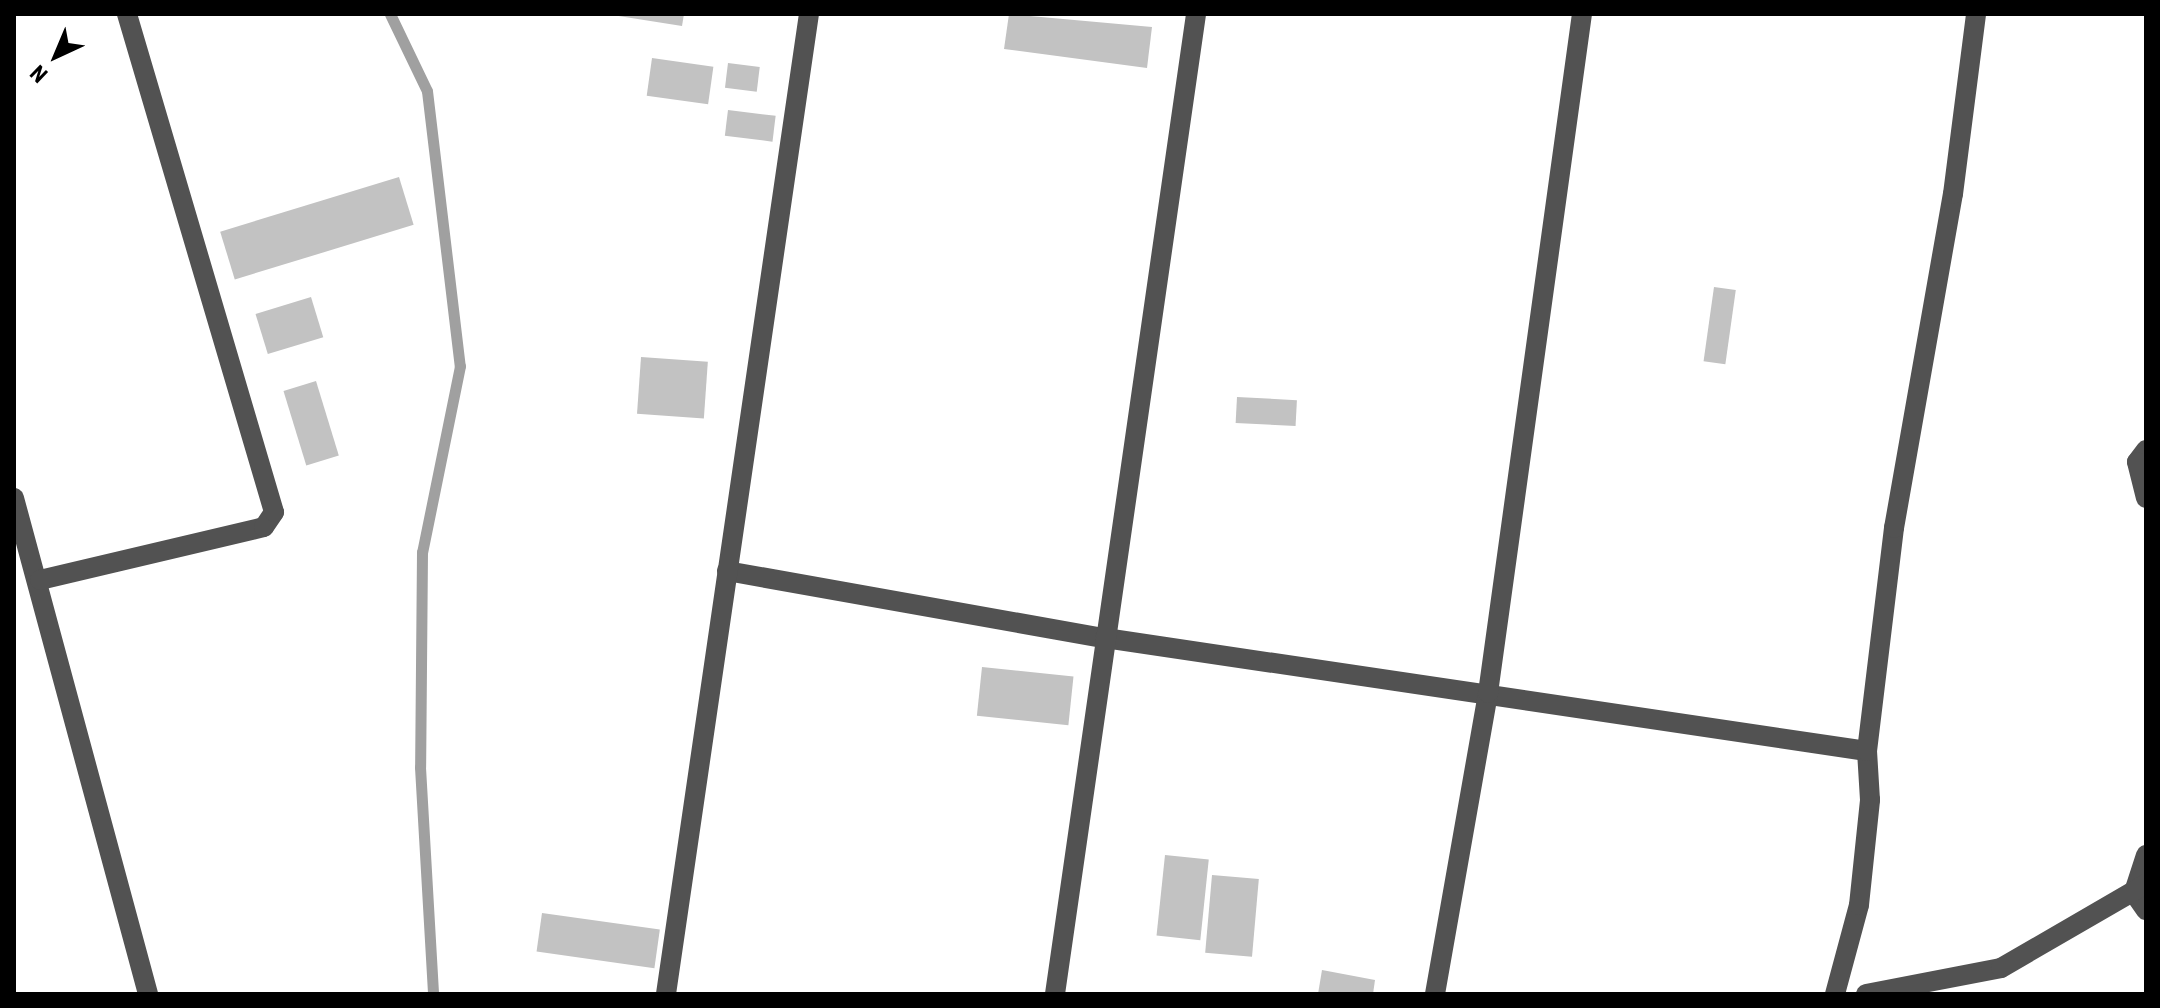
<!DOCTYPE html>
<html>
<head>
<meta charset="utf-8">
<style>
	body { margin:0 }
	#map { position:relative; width:2160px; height:1008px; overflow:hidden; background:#fff; font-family:"Roboto Condensed",sans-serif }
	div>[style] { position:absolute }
	.stream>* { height:11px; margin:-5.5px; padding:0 5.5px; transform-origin:5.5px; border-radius:5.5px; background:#a0a0a0 }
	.building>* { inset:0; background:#c2c2c2; transform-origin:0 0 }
	.minor>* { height:20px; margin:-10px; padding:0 10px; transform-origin:10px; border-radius:10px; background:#525252 }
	span { translate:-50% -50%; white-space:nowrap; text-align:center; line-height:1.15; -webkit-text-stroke:6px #fff; paint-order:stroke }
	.frame { position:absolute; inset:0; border:16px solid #000; pointer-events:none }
	.north { position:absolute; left:16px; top:16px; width:80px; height:80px; -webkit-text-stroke:6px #fff; paint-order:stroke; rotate:224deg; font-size:22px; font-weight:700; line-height:32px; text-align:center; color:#000 }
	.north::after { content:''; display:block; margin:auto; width:28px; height:36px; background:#000; clip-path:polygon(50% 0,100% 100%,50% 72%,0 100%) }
</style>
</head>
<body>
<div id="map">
	<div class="stream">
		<i style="left:390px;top:14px;width:85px;rotate:64.3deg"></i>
		<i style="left:427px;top:91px;width:277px;rotate:83.2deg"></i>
		<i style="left:460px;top:366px;width:190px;rotate:101.5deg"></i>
		<i style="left:422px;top:552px;width:215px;rotate:90.5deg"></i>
		<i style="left:420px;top:767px;width:227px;rotate:86.7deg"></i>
	</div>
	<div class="building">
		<i style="clip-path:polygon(606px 14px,684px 14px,682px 26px)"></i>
		<i style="clip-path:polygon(1009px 14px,1152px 27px,1147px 68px,1004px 49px)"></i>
		<i style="left:652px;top:58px;width:62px;height:38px;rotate:8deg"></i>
		<i style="left:728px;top:63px;width:32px;height:25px;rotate:7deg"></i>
		<i style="left:728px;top:110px;width:48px;height:26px;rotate:7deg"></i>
		<i style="left:399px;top:177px;width:50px;height:187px;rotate:73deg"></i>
		<i style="left:1714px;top:287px;width:22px;height:75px;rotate:8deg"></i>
		<i style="left:311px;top:297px;width:42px;height:58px;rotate:73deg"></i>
		<i style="left:641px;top:357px;width:67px;height:57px;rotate:4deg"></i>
		<i style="left:316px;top:381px;width:78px;height:34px;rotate:73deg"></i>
		<i style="left:1237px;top:397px;width:60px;height:26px;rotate:3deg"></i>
		<i style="left:982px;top:667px;width:92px;height:49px;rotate:6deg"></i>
		<i style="left:1165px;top:855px;width:44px;height:81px;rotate:6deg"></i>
		<i style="left:1212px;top:875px;width:47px;height:78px;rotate:5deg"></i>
		<i style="left:542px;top:913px;width:119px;height:39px;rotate:8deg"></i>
		<i style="clip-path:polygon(1322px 970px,1375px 980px,1373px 994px,1318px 994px)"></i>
	</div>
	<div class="minor">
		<i style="left:2146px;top:450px;width:15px;rotate:127deg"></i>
		<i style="left:2137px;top:462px;width:37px;rotate:76deg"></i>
		<i style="left:14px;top:498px;width:514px;rotate:74.88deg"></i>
		<i style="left:727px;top:571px;width:384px;rotate:10.1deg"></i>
		<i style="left:1105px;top:638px;width:770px;rotate:8.44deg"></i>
		<i style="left:40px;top:580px;width:230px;rotate:-13.3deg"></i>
		<i style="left:264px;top:527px;width:18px;rotate:-56deg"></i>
		<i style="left:274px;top:512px;width:519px;rotate:-106.45deg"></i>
		<i style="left:2146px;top:855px;width:40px;rotate:108deg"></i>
		<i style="left:2134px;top:893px;width:21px;rotate:55deg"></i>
		<i style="left:666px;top:994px;width:990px;rotate:-81.7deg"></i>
		<i style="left:1055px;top:994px;width:990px;rotate:-81.81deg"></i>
		<i style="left:1435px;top:994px;width:306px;rotate:-80deg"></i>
		<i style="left:1488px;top:693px;width:685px;rotate:-82.12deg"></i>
		<i style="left:1835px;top:994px;width:92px;rotate:-74.9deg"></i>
		<i style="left:1859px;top:905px;width:106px;rotate:-84deg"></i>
		<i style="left:1870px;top:800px;width:49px;rotate:-93.5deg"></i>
		<i style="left:1867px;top:751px;width:225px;rotate:-83.1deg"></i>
		<i style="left:1894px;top:528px;width:339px;rotate:-80deg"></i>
		<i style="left:1953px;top:194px;width:181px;rotate:-82.7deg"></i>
		<i style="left:1866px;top:994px;width:137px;rotate:-10.9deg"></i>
		<i style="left:2001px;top:968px;width:168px;rotate:-30.1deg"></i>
	</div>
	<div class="frame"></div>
	<div class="north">N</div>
</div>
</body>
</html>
